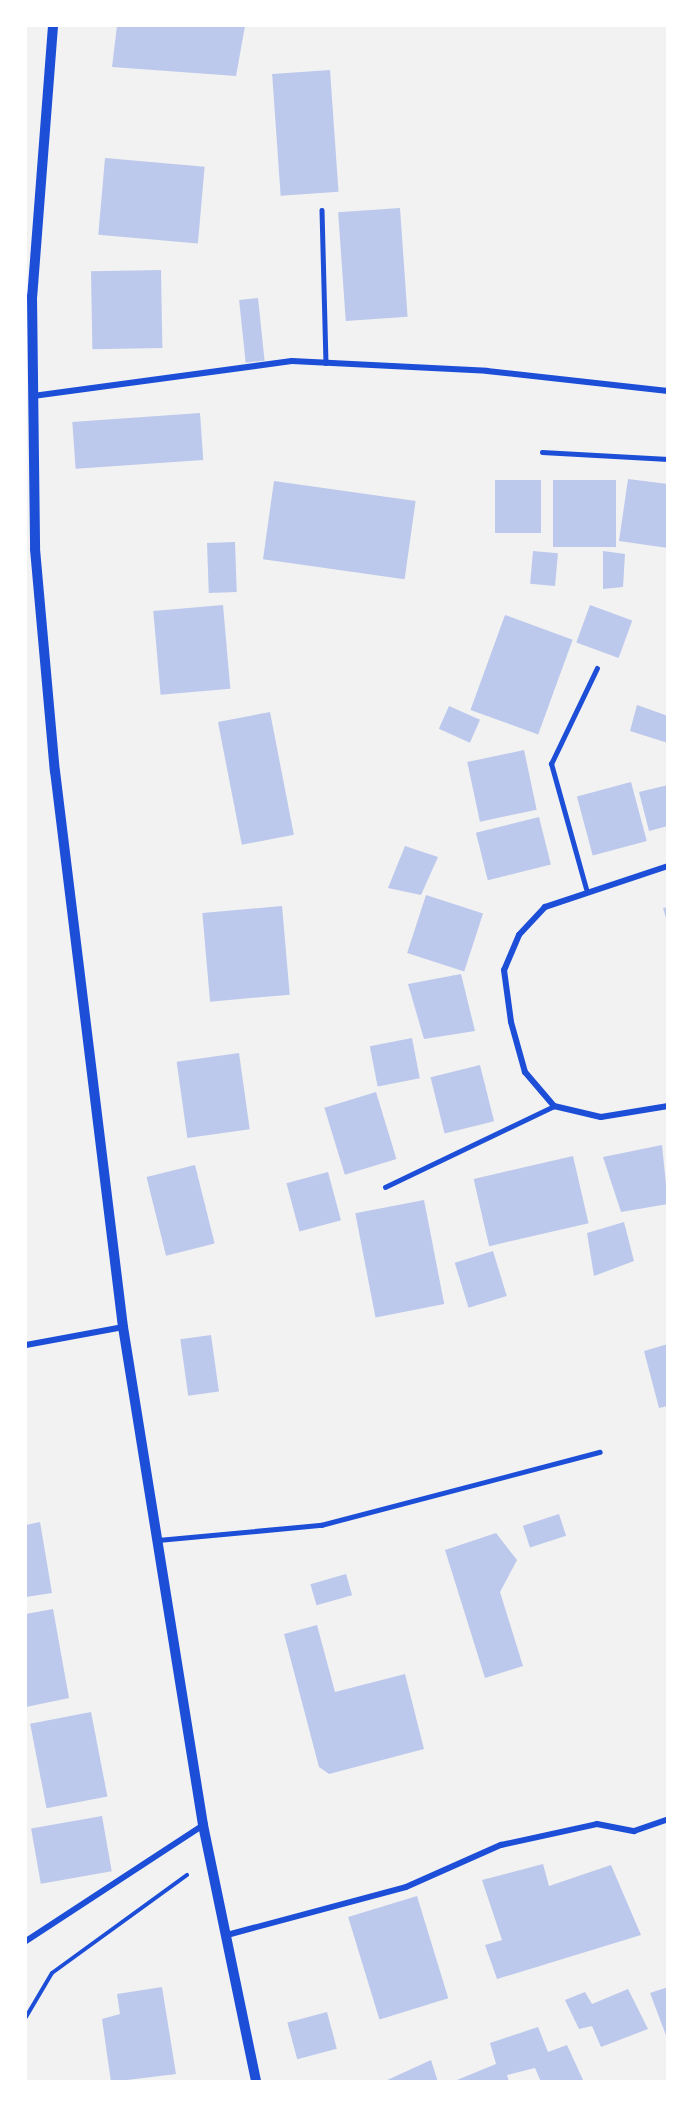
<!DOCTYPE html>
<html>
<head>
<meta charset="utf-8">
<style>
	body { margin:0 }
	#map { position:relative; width:693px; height:2107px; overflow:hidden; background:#f2f2f2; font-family:Lato,sans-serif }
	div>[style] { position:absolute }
	.building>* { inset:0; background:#bdc9ec; transform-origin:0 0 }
	.path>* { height:4px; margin:-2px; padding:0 2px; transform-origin:2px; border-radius:2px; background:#1d4ed8 }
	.service>* { height:4.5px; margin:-2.25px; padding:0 2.25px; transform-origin:2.25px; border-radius:2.25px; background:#1d4ed8 }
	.minor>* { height:6px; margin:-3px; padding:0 3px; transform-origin:3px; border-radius:3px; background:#1d4ed8 }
	.tertiary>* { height:10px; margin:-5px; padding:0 5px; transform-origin:5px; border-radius:5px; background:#1d4ed8 }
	span { translate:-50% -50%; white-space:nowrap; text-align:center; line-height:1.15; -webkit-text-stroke:4.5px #fff; paint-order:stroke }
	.frame { position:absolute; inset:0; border:27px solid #fff; pointer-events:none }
</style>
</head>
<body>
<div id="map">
	<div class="building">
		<i style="clip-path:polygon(117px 26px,245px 26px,236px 76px,112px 67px)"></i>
		<i style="left:330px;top:70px;width:122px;height:58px;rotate:86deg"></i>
		<i style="left:105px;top:158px;width:100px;height:77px;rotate:5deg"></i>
		<i style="left:400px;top:208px;width:109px;height:62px;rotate:86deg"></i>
		<i style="left:161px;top:270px;width:78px;height:70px;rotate:89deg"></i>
		<i style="left:258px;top:298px;width:63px;height:19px;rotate:84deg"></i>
		<i style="left:200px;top:413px;width:47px;height:128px;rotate:86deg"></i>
		<i style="clip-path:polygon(628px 479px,668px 484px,668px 548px,619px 541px)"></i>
		<i style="left:495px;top:480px;width:46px;height:53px"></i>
		<i style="left:553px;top:480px;width:63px;height:67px"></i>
		<i style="left:274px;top:481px;width:143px;height:79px;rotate:8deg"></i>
		<i style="left:235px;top:542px;width:50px;height:28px;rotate:88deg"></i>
		<i style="left:533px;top:551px;width:25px;height:33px;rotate:5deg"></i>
		<i style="clip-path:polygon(603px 551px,625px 554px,623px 587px,603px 589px)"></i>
		<i style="left:223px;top:605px;width:84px;height:70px;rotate:85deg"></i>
		<i style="left:590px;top:605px;width:45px;height:40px;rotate:20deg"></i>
		<i style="left:505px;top:615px;width:72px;height:101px;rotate:20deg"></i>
		<i style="clip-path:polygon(637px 705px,668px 716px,668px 743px,630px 731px)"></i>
		<i style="left:449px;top:706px;width:34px;height:25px;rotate:24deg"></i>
		<i style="left:270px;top:712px;width:125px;height:53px;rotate:79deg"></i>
		<i style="left:524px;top:750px;width:61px;height:58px;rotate:78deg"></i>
		<i style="left:631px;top:782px;width:61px;height:56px;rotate:75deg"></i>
		<i style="clip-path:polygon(668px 785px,668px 826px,649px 831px,639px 792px)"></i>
		<i style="left:539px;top:817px;width:49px;height:65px;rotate:76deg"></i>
		<i style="clip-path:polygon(405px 846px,438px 857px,421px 895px,388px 888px)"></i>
		<i style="left:426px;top:895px;width:60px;height:61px;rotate:18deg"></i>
		<i style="left:282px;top:906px;width:89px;height:80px;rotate:85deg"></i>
		<i style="clip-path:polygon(668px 907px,668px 922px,667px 922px,663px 908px)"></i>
		<i style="clip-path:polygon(461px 974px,475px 1031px,424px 1039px,408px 984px)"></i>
		<i style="left:412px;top:1038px;width:41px;height:43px;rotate:79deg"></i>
		<i style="left:239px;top:1053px;width:77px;height:63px;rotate:82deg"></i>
		<i style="left:480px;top:1065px;width:58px;height:51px;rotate:76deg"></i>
		<i style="left:376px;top:1092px;width:70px;height:54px;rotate:73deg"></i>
		<i style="clip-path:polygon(662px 1145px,668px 1204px,621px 1212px,603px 1157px)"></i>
		<i style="left:573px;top:1156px;width:69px;height:102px;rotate:77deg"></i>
		<i style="left:195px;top:1165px;width:81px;height:50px;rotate:76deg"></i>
		<i style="left:328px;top:1172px;width:50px;height:43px;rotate:75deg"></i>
		<i style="left:424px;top:1200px;width:106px;height:70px;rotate:79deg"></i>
		<i style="clip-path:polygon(624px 1222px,634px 1261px,594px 1276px,587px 1233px)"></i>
		<i style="left:493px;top:1251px;width:47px;height:40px;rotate:73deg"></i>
		<i style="left:211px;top:1335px;width:57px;height:31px;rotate:82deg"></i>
		<i style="clip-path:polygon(668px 1344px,668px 1406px,659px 1408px,644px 1351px)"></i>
		<i style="left:559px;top:1514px;width:23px;height:38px;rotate:72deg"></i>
		<i style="clip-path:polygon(40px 1522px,52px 1593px,26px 1597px,26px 1525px)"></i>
		<i style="clip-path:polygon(496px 1533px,517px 1560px,500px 1592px,523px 1666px,485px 1678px,445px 1550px)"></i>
		<i style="left:346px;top:1574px;width:22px;height:37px;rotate:74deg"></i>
		<i style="clip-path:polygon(53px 1609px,69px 1698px,26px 1707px,26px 1614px)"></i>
		<i style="clip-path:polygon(317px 1625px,335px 1692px,405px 1674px,424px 1749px,329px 1774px,319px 1767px,284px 1634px)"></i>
		<i style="left:91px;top:1712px;width:86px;height:62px;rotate:79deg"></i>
		<i style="left:102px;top:1816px;width:56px;height:72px;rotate:80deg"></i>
		<i style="clip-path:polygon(543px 1864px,549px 1886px,611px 1865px,641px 1935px,497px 1979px,485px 1945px,502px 1940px,482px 1880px)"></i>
		<i style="left:417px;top:1896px;width:107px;height:72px;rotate:73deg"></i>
		<i style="clip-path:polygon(162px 1987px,176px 2074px,111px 2082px,102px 2019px,120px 2014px,117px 1994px)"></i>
		<i style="clip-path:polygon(668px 1987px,668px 2038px,667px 2038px,650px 1993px)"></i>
		<i style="clip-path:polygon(628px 1989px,648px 2029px,601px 2047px,592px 2026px,579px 2029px,565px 2000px,585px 1992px,592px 2004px)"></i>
		<i style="left:327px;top:2012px;width:38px;height:41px;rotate:75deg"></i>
		<i style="clip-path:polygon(538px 2027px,548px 2052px,567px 2045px,584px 2082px,541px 2082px,535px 2068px,507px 2075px,509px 2082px,452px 2082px,496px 2064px,490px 2043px)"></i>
		<i style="clip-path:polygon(431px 2060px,438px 2082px,383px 2082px)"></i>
	</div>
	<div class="path">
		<i style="left:26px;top:2017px;width:51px;rotate:-59.4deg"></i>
		<i style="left:52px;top:1973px;width:167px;rotate:-36deg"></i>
	</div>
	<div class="service">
		<i style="left:322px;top:210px;width:153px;rotate:88.5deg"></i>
		<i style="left:542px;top:452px;width:126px;rotate:3.2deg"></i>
		<i style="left:586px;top:889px;width:130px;rotate:-105.6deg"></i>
		<i style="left:551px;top:764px;width:106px;rotate:-64.4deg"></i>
		<i style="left:385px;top:1187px;width:187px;rotate:-25.6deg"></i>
		<i style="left:158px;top:1540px;width:164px;rotate:-5.3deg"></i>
		<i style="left:321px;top:1525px;width:288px;rotate:-14.7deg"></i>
	</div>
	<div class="minor">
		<i style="left:33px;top:396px;width:261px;rotate:-7.7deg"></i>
		<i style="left:292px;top:361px;width:195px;rotate:2.9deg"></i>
		<i style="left:487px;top:371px;width:182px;rotate:6.3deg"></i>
		<i style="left:668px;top:866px;width:130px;rotate:161.6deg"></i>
		<i style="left:545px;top:907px;width:38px;rotate:133deg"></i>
		<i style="left:519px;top:935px;width:38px;rotate:113deg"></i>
		<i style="left:504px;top:970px;width:52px;rotate:82.3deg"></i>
		<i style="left:511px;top:1022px;width:52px;rotate:74.4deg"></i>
		<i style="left:525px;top:1072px;width:45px;rotate:49.5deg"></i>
		<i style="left:554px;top:1106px;width:48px;rotate:13.2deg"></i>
		<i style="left:601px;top:1117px;width:68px;rotate:-9.3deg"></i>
		<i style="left:26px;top:1345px;width:99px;rotate:-10.5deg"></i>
		<i style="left:227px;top:1935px;width:185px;rotate:-15deg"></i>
		<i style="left:406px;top:1887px;width:104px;rotate:-23.9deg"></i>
		<i style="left:501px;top:1845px;width:98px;rotate:-12.3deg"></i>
		<i style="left:597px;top:1824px;width:38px;rotate:11deg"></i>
		<i style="left:634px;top:1831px;width:36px;rotate:-19deg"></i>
		<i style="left:26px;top:1941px;width:212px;rotate:-33.2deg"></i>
	</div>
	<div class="tertiary">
		<i style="left:53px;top:26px;width:271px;rotate:94.4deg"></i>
		<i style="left:32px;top:296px;width:253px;rotate:89.3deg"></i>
		<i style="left:35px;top:549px;width:223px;rotate:84.9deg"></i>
		<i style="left:55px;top:771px;width:560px;rotate:83.03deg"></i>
		<i style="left:123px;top:1327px;width:504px;rotate:80.87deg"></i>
		<i style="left:203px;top:1825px;width:262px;rotate:78.3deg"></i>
	</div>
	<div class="frame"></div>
</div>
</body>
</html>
